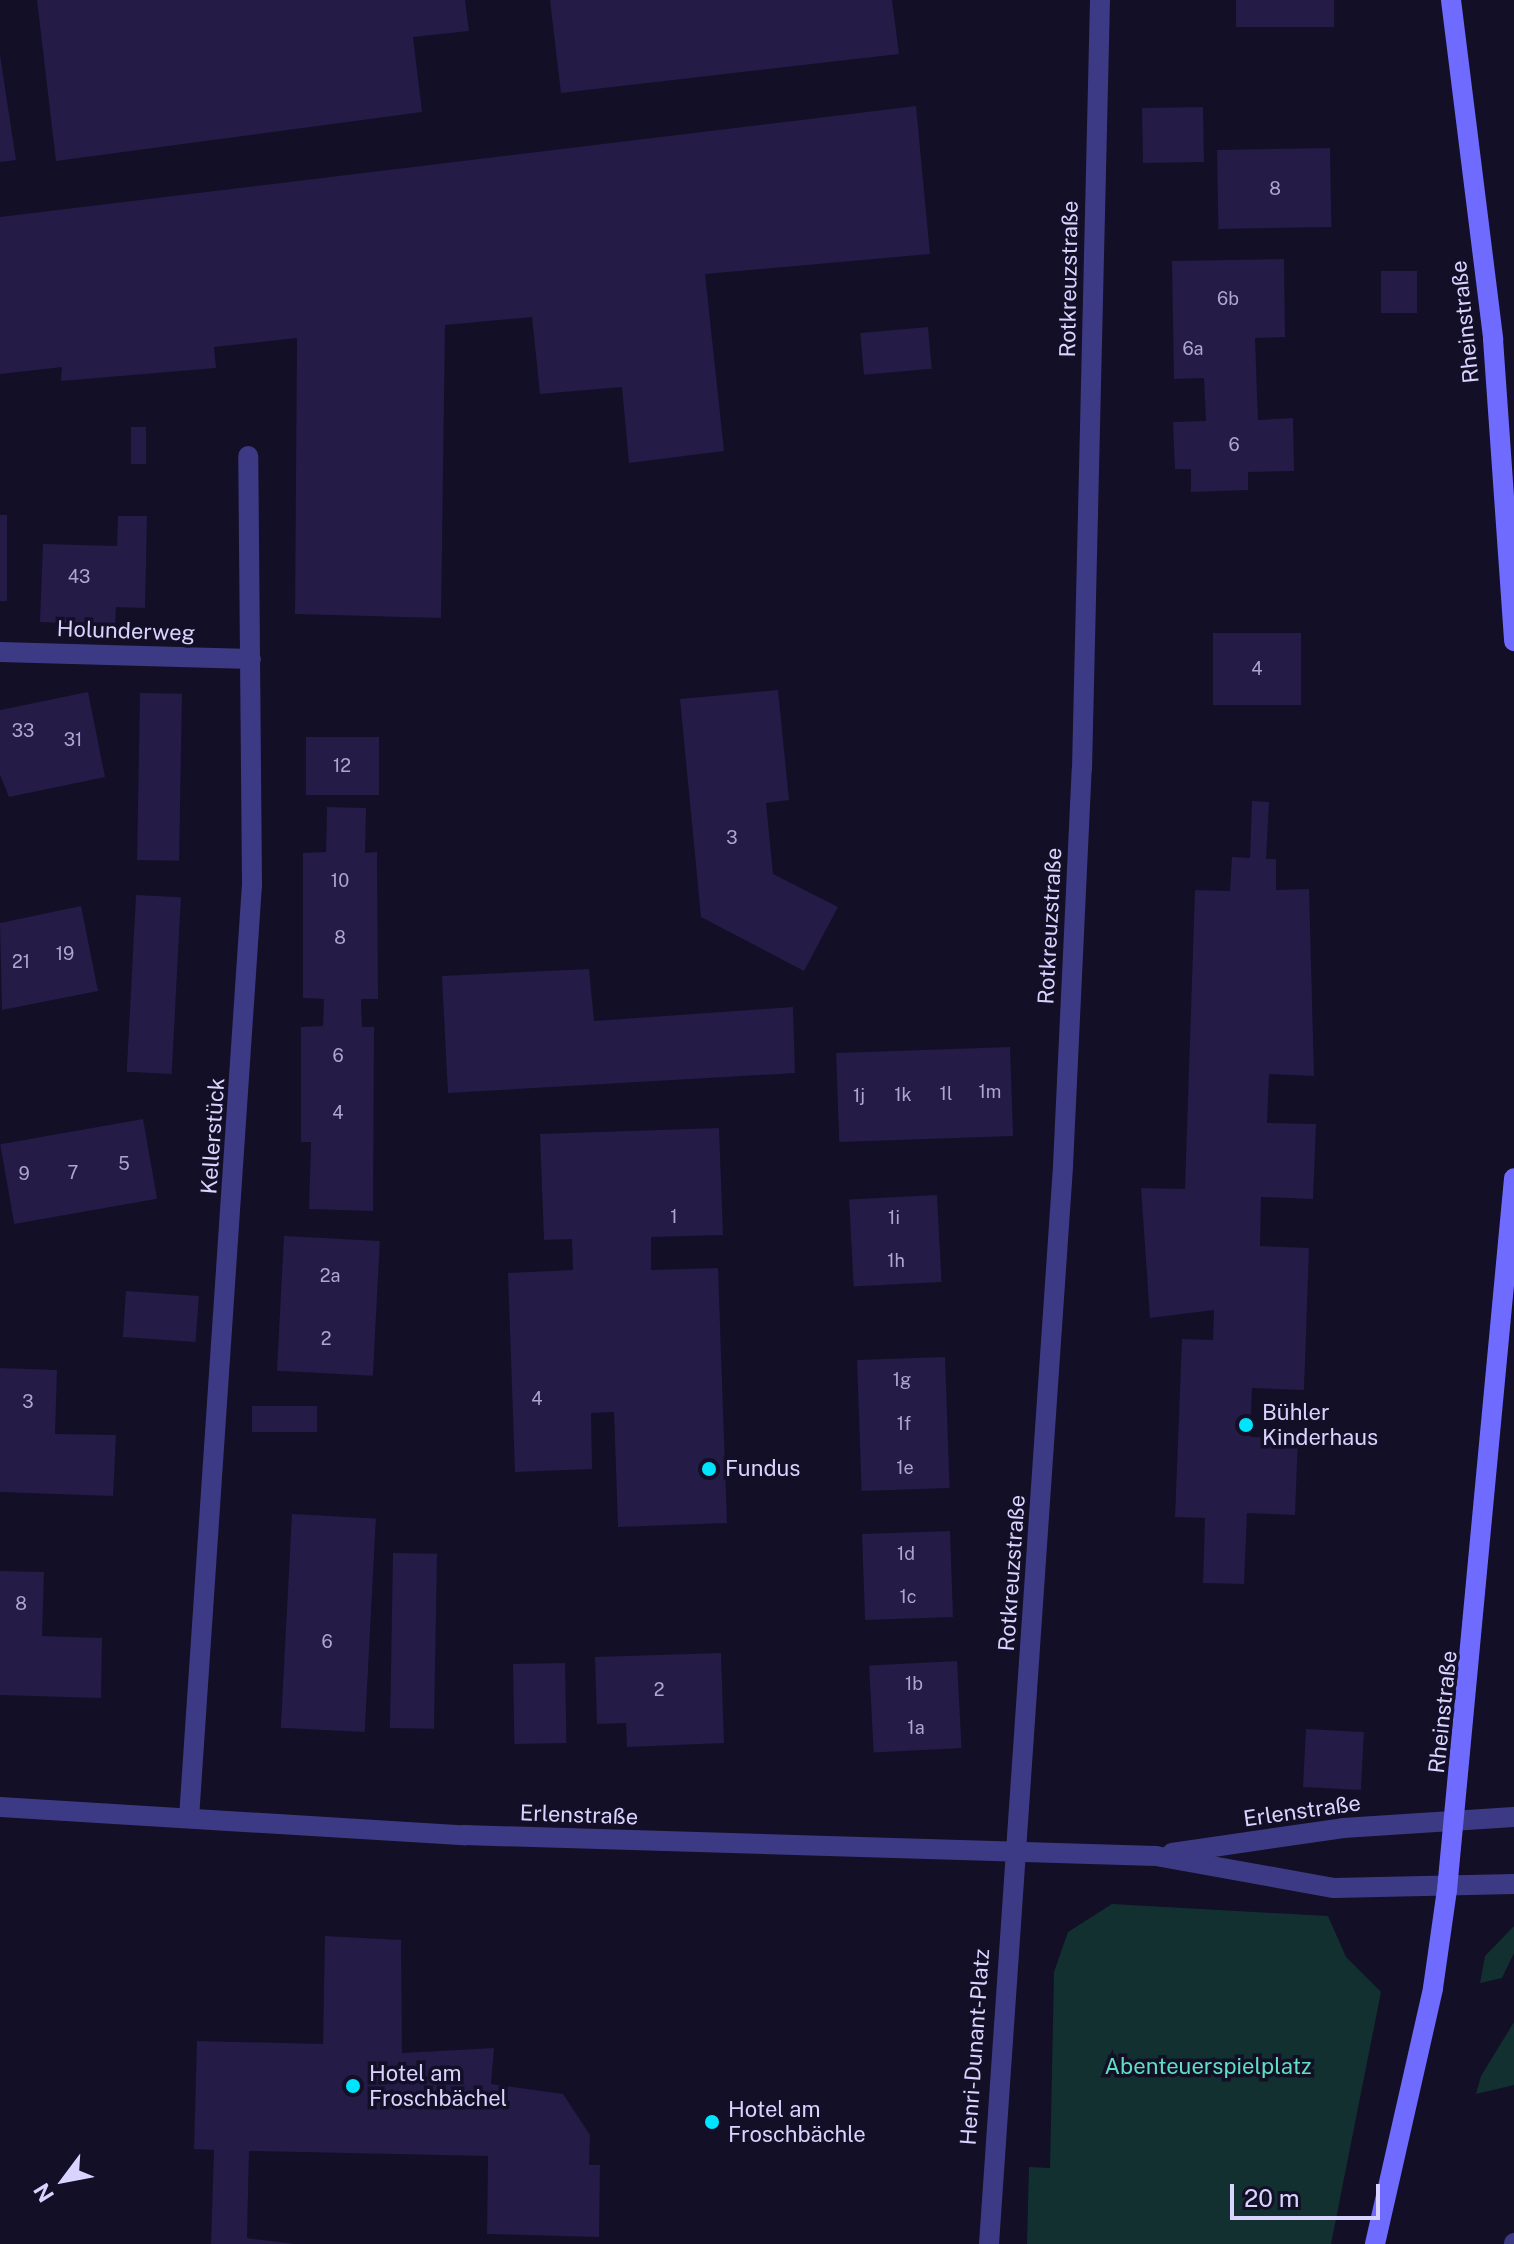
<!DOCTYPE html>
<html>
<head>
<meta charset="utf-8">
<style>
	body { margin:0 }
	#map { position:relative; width:1514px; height:2244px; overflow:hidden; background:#130f26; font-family:"Public Sans",sans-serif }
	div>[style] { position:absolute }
	.green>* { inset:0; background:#12302f }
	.building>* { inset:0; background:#241b47; transform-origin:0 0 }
	.street>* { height:20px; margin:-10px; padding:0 10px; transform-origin:10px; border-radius:10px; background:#3d3a85 }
	.secondary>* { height:20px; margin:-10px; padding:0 10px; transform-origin:10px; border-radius:10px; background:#6f6bff }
	.dots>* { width:22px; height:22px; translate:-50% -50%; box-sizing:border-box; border:4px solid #130f26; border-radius:50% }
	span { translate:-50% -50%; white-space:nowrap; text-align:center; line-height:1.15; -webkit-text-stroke:7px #130f26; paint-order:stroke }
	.number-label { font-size:18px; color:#aca6d1 }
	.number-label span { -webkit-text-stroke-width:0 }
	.street-label { font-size:22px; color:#d9d4ff }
	.poi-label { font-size:22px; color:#d9d4ff }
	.left { translate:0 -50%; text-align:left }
	.park-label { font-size:22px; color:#5fe0c0 }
	.north { position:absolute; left:24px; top:2140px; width:80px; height:80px; -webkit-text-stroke:6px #130f26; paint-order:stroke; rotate:238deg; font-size:22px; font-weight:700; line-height:32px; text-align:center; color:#d9d4ff }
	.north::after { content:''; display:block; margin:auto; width:28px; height:36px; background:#d9d4ff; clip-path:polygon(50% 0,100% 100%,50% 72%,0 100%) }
	.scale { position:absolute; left:1230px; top:2184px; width:150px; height:36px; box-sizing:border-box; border:4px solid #d9d4ff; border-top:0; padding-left:10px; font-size:24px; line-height:28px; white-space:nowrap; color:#d9d4ff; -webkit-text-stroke:6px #130f26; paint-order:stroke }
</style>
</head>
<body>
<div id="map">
	<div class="green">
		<i style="clip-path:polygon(1112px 1904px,1328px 1916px,1346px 1957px,1381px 1992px,1331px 2244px,1027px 2244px,1029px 2167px,1050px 2168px,1054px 1972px,1068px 1932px)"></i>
		<i style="clip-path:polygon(1514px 1926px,1514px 1953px,1502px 1978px,1480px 1983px,1485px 1956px)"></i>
		<i style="clip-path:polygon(1514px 2022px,1514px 2085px,1476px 2094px,1481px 2076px)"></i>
	</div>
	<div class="building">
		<i style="clip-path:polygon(37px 0,465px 0,469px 31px,413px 37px,422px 112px,56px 161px)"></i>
		<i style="clip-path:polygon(550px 0,892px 0,899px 54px,561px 93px)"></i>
		<i style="left:1236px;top:0;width:98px;height:27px"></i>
		<i style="clip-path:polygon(0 55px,16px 160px,0 162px)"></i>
		<i style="clip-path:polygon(916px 106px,930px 254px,705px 274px,724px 451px,629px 463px,622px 387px,540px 394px,532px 317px,445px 325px,441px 618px,295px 614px,297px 338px,214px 347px,216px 368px,61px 381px,62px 367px,0 374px,0 217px)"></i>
		<i style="left:1203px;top:107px;width:55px;height:61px;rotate:89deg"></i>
		<i style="left:1330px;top:148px;width:79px;height:113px;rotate:89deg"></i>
		<i style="clip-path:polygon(1284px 259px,1285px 337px,1255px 338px,1258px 420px,1293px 418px,1294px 471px,1248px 472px,1248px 490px,1191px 492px,1191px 469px,1175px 469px,1173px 422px,1206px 421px,1204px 378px,1174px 379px,1172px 261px)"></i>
		<i style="left:1417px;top:271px;width:42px;height:36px;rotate:90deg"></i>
		<i style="left:928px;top:327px;width:42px;height:68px;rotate:85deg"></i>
		<i style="left:146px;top:427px;width:37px;height:15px;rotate:90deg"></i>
		<i style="left:0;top:515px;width:7px;height:86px"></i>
		<i style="clip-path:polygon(118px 516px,147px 516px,145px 608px,116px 607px,115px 625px,40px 622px,43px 544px,117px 546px)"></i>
		<i style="left:1213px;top:633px;width:88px;height:72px"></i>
		<i style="clip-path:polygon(778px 690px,789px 800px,766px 803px,773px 874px,838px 907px,804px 971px,701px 917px,680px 699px)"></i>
		<i style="clip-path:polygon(88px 692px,105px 777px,9px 797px,0 775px,0 710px)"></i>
		<i style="left:140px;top:693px;width:42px;height:167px;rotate:1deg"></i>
		<i style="left:306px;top:737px;width:73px;height:58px"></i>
		<i style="clip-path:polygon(1252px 801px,1269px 802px,1266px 859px,1276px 859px,1276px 890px,1309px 889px,1314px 1076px,1269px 1074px,1267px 1123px,1316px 1124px,1313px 1199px,1261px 1197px,1260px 1246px,1309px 1248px,1304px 1390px,1252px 1388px,1250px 1437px,1298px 1438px,1295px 1515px,1247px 1513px,1244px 1584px,1203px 1583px,1205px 1518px,1175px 1517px,1182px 1339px,1213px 1340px,1214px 1310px,1150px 1318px,1141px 1188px,1185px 1189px,1195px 890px,1230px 891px,1232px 857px,1250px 858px)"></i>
		<i style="clip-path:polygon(327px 807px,366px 808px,365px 853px,377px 852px,378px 999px,361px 999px,362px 1027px,374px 1027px,373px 1211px,309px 1209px,311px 1142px,301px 1142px,301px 1027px,323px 1026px,324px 999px,303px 998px,303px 853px,326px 852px)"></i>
		<i style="left:136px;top:895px;width:45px;height:177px;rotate:3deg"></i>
		<i style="clip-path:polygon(81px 906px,98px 991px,2px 1010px,0 923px)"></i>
		<i style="clip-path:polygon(589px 969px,594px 1021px,793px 1007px,795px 1073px,448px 1093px,442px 976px)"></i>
		<i style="left:1010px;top:1047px;width:89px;height:174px;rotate:88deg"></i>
		<i style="left:143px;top:1119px;width:81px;height:145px;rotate:80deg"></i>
		<i style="clip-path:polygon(719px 1128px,723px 1235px,651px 1237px,651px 1270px,718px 1268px,727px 1523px,618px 1527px,614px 1412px,591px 1413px,592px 1469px,515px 1472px,508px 1273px,573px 1270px,572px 1239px,544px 1240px,540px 1134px)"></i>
		<i style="left:937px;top:1195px;width:87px;height:88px;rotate:87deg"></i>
		<i style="left:284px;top:1236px;width:96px;height:135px;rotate:3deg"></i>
		<i style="left:126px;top:1291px;width:73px;height:46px;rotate:4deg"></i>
		<i style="left:945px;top:1357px;width:131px;height:88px;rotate:88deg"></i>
		<i style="clip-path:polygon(0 1368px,57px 1370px,55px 1434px,116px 1435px,113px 1496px,0 1492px)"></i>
		<i style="left:252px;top:1406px;width:65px;height:26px"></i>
		<i style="left:292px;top:1514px;width:84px;height:214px;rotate:3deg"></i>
		<i style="left:950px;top:1531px;width:86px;height:88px;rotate:88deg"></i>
		<i style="left:393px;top:1553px;width:44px;height:175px;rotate:1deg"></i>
		<i style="clip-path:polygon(0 1571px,44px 1572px,42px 1636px,102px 1638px,101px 1698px,0 1695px)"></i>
		<i style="clip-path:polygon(721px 1653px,724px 1743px,627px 1747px,626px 1723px,597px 1724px,595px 1657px)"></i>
		<i style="left:957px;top:1661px;width:87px;height:88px;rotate:87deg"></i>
		<i style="left:565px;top:1663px;width:80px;height:52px;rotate:89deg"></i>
		<i style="left:1306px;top:1729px;width:58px;height:58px;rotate:3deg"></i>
		<i style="clip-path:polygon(325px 1936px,401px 1940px,402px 2053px,494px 2048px,491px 2084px,563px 2094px,590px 2135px,589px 2165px,600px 2165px,599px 2237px,487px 2234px,488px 2156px,249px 2151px,247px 2238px,295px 2244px,211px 2244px,214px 2150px,194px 2149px,197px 2041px,323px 2044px)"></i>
	</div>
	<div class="street">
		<i style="left:0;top:652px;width:251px;rotate:1.6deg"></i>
		<i style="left:0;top:1807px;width:465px;rotate:3.5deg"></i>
		<i style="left:464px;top:1835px;width:692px;rotate:1.74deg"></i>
		<i style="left:1156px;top:1856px;width:181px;rotate:10.2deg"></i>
		<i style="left:1334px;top:1888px;width:180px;rotate:-1.3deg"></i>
		<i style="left:189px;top:1818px;width:935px;rotate:-86.14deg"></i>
		<i style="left:252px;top:885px;width:429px;rotate:-90.5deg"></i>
		<i style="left:1172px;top:1853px;width:173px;rotate:-8.3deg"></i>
		<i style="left:1343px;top:1828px;width:171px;rotate:-3.7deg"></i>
		<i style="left:989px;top:2244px;width:1081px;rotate:-86.07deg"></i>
		<i style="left:1063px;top:1166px;width:397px;rotate:-87.3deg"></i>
		<i style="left:1082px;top:769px;width:769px;rotate:-88.66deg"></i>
		<i style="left:1514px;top:2244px;width:1px;rotate:-90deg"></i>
	</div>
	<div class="secondary">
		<i style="left:1451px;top:0;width:342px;rotate:82.9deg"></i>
		<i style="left:1493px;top:339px;width:303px;rotate:86deg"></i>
		<i style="left:1375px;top:2244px;width:262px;rotate:-77.2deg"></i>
		<i style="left:1433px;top:1988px;width:99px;rotate:-81.9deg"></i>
		<i style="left:1447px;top:1890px;width:715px;rotate:-84.62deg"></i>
	</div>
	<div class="dots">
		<i style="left:1246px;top:1425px;background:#00e5ff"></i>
		<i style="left:709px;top:1469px;background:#00e5ff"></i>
		<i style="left:353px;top:2086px;background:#00e5ff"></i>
		<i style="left:712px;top:2122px;background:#00e5ff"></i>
	</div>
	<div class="number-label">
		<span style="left:1275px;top:189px">8</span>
		<span style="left:1228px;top:299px">6b</span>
		<span style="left:1193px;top:349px">6a</span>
		<span style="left:1234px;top:445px">6</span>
		<span style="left:79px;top:577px">43</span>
		<span style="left:1257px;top:669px">4</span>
		<span style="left:23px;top:731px">33</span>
		<span style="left:73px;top:740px">31</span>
		<span style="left:342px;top:766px">12</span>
		<span style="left:732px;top:838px">3</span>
		<span style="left:340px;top:881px">10</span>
		<span style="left:340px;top:938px">8</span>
		<span style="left:65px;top:954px">19</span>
		<span style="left:21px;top:962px">21</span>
		<span style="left:338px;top:1056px">6</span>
		<span style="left:990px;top:1092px">1m</span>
		<span style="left:946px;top:1094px">1l</span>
		<span style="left:903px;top:1095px">1k</span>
		<span style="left:859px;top:1096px">1j</span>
		<span style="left:338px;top:1113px">4</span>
		<span style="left:124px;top:1164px">5</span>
		<span style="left:73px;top:1173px">7</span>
		<span style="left:24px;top:1174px">9</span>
		<span style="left:674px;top:1217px">1</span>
		<span style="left:894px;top:1218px">1i</span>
		<span style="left:896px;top:1261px">1h</span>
		<span style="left:330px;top:1276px">2a</span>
		<span style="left:326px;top:1339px">2</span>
		<span style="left:902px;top:1380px">1g</span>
		<span style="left:537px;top:1399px">4</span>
		<span style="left:28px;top:1402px">3</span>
		<span style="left:904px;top:1424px">1f</span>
		<span style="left:905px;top:1468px">1e</span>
		<span style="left:906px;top:1554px">1d</span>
		<span style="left:908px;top:1597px">1c</span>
		<span style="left:21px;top:1604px">8</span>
		<span style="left:327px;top:1642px">6</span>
		<span style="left:914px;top:1684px">1b</span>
		<span style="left:659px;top:1690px">2</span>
		<span style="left:916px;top:1728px">1a</span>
	</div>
	<div class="street-label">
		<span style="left:1069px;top:279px;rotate:-89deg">Rotkreuzstraße</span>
		<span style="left:1465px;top:322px;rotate:-96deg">Rheinstraße</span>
		<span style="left:126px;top:631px;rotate:2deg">Holunderweg</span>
		<span style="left:1050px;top:926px;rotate:-87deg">Rotkreuzstraße</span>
		<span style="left:213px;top:1136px;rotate:-86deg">Kellerstück</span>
		<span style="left:1012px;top:1573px;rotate:-86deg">Rotkreuzstraße</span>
		<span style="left:1443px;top:1712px;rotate:-84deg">Rheinstraße</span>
		<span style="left:1302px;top:1811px;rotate:-8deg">Erlenstraße</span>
		<span style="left:579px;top:1815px;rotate:2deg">Erlenstraße</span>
		<span style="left:975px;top:2047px;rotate:-86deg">Henri-Dunant-Platz</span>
	</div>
	<div class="poi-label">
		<span class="left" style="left:1262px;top:1425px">Bühler<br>Kinderhaus</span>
		<span class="left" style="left:725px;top:1469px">Fundus</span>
		<span class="left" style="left:369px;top:2086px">Hotel am<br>Froschbächel</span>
		<span class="left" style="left:728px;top:2122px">Hotel am<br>Froschbächle</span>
	</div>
	<div class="park-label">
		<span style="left:1208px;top:2067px">Abenteuerspielplatz</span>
	</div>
	<div class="north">N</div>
	<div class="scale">20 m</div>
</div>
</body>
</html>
